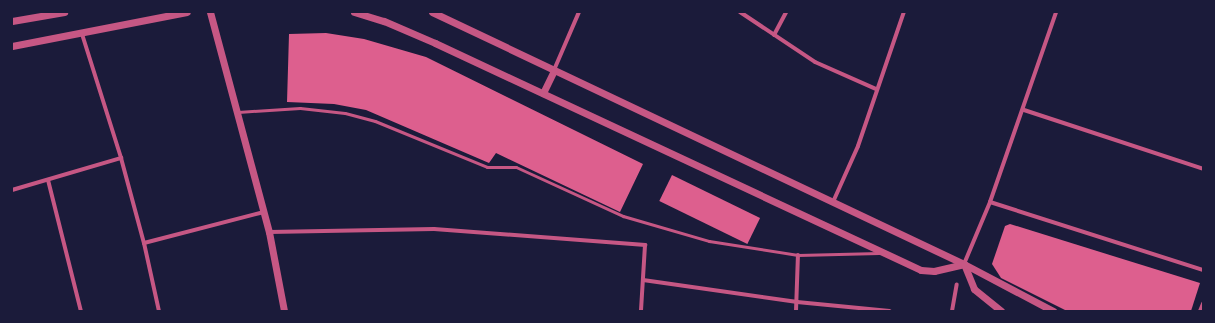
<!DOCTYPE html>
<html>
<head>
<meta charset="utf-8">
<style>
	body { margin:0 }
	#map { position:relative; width:1215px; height:323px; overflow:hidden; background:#1b1b3a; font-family:"DM Sans",sans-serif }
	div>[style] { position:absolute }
	.building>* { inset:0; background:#dd5f8e; transform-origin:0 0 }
	.service>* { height:3px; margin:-1.5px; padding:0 1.5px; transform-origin:1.5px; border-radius:1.5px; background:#c65784 }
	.minor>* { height:4px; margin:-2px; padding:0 2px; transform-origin:2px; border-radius:2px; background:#c65784 }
	.tertiary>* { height:7px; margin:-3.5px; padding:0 3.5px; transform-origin:3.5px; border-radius:3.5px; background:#c65784 }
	span { translate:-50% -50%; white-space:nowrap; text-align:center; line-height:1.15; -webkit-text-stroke:4px #1b1b3a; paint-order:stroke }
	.frame { position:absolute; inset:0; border:13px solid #1b1b3a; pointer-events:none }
</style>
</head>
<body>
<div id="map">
	<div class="building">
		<i style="clip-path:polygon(326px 33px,364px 39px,426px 57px,643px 164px,620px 212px,496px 153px,489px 163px,366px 110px,334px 104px,287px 102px,289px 34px)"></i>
		<i style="left:672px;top:175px;width:98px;height:29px;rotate:26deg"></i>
		<i style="clip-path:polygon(1010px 224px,1200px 283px,1191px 311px,1067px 311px,1001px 278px,992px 264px,1005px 226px)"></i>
	</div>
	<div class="service">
		<i style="left:238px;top:112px;width:62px;rotate:-3.7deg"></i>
		<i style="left:300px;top:108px;width:45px;rotate:6.3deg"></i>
		<i style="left:345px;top:113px;width:31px;rotate:15deg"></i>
		<i style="left:375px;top:121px;width:121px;rotate:22.3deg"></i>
		<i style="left:487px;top:167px;width:29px"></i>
		<i style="left:516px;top:167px;width:118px;rotate:24.6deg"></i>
		<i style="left:623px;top:216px;width:90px;rotate:16.2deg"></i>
		<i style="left:709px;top:241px;width:90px;rotate:8.9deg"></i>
		<i style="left:798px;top:255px;width:81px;rotate:-1.4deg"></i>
	</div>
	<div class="minor">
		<i style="left:740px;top:12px;width:90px;rotate:33.7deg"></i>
		<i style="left:815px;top:62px;width:67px;rotate:23.9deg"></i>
		<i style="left:82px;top:34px;width:130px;rotate:72.5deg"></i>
		<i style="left:121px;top:158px;width:88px;rotate:74.9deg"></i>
		<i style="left:144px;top:243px;width:70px;rotate:77.6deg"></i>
		<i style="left:774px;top:35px;width:26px;rotate:-62deg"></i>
		<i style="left:554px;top:70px;width:63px;rotate:-66.7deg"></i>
		<i style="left:1024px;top:110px;width:188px;rotate:18.2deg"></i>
		<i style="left:48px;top:180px;width:135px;rotate:75.9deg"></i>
		<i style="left:12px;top:190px;width:114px;rotate:-16.4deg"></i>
		<i style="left:833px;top:202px;width:61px;rotate:-65.9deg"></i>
		<i style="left:858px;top:146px;width:142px;rotate:-71.1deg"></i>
		<i style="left:990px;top:202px;width:224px;rotate:17.7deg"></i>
		<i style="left:269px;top:232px;width:165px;rotate:-1deg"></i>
		<i style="left:434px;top:229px;width:212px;rotate:4.3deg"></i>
		<i style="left:645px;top:245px;width:66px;rotate:93.5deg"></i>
		<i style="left:144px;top:243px;width:124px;rotate:-14.5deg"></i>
		<i style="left:964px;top:264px;width:67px;rotate:-67.2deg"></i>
		<i style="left:990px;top:202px;width:201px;rotate:-70.8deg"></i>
		<i style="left:643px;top:280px;width:156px;rotate:8.1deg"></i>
		<i style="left:797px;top:302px;width:93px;rotate:5.5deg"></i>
		<i style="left:796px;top:311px;width:56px;rotate:-88deg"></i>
		<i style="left:952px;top:311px;width:27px;rotate:-80deg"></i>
		<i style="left:1200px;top:311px;width:8px;rotate:-67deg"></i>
	</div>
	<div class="tertiary">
		<i style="left:210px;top:12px;width:228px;rotate:75deg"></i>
		<i style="left:269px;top:232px;width:80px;rotate:79.2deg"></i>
		<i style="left:354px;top:12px;width:31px;rotate:17deg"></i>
		<i style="left:384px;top:21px;width:56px;rotate:23.3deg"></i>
		<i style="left:435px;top:43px;width:536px;rotate:25.04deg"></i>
		<i style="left:921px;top:270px;width:13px;rotate:4deg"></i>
		<i style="left:934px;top:271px;width:31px;rotate:-13deg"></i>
		<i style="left:964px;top:264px;width:27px;rotate:68deg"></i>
		<i style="left:974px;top:289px;width:35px;rotate:39deg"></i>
		<i style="left:432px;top:12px;width:589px;rotate:25.35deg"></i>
		<i style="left:964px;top:264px;width:101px;rotate:27.8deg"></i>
		<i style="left:12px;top:21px;width:53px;rotate:-9.8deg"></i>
		<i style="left:12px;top:46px;width:178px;rotate:-11deg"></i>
		<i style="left:543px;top:93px;width:25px;rotate:-64deg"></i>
	</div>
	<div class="frame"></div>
</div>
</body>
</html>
